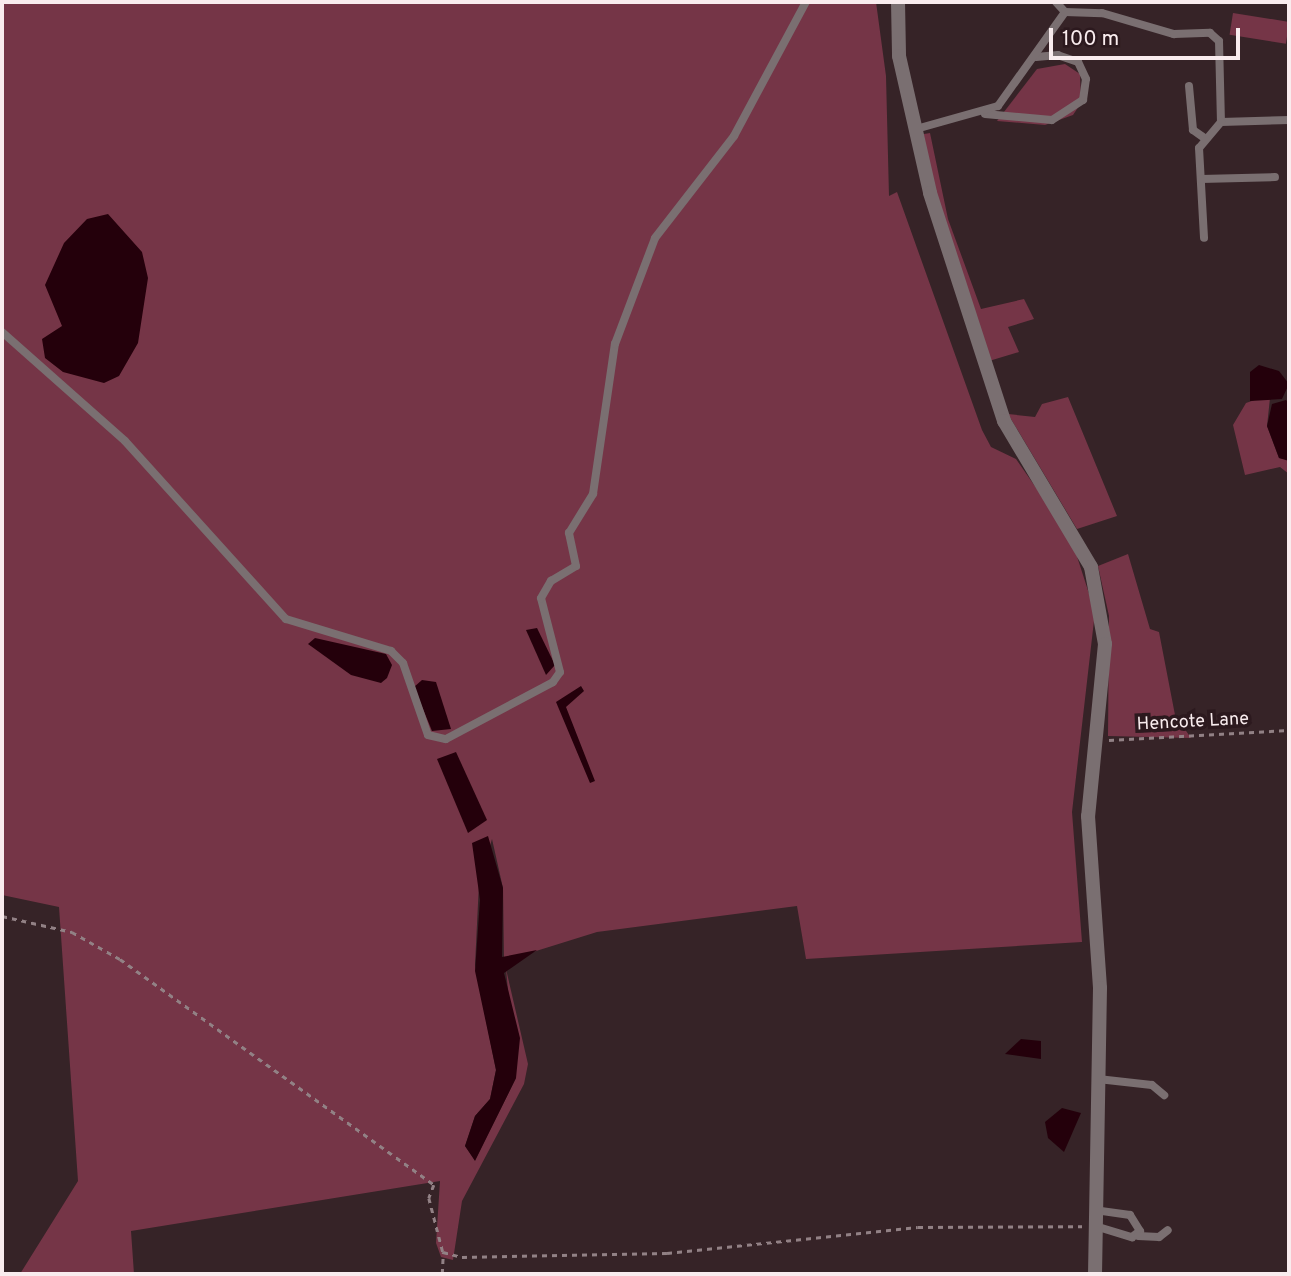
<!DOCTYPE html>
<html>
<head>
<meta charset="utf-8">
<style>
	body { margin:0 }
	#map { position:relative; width:1291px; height:1276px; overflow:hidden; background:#362327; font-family:Overpass,sans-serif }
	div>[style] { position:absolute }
	.green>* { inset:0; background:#753547; transform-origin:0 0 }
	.water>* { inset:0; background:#24000b }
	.path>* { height:2.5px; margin-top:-1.25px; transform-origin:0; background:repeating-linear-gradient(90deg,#928185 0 5px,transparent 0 10px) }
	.lane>* { height:8px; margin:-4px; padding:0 4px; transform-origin:4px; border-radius:4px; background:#7a6f71 }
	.street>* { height:14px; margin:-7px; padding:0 7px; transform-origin:7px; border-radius:7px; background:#7a6f71 }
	span { translate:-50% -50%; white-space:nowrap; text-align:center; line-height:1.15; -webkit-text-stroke:7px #2c191e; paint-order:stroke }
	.street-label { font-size:18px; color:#f9ecee }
	.frame { position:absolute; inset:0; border:4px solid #f9ecee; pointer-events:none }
	.scale { position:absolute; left:1049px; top:28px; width:191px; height:32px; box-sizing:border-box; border:4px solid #f9ecee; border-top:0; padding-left:9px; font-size:21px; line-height:24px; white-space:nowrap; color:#f9ecee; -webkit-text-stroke:5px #2c191e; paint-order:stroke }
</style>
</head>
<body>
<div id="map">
	<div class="green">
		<i style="clip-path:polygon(2px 2px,876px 2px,886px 76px,889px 196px,897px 192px,982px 430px,991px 447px,1016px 459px,1071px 538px,1095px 612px,1072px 812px,1082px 942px,806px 959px,797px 906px,597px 932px,504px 961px,503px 888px,492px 839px,479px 883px,475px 965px,496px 1070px,490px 1099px,475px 1116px,465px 1146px,475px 1160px,516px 1078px,506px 969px,528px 1064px,524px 1084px,462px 1201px,453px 1260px,441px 1257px,436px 1243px,440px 1181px,131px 1231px,134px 1274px,20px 1274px,78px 1181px,59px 907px,2px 895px)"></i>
		<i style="left:1233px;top:13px;width:57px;height:22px;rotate:9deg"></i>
		<i style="clip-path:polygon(1065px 64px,1080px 74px,1081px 103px,1073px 115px,1045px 125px,997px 121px,1037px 69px)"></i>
		<i style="clip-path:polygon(930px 133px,948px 219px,981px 309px,1024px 299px,1034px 319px,1008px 327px,1019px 352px,989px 361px,918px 135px)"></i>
		<i style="clip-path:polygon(1068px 397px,1117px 516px,1077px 529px,1008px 414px,1035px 417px,1042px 404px)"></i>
		<i style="clip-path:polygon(1263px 397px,1270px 398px,1267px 426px,1279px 458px,1289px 460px,1289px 474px,1280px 467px,1245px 475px,1233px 425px,1246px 403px)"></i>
		<i style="clip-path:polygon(1128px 554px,1150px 629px,1159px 632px,1175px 715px,1191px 738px,1108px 736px,1109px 616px,1098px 566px)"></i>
	</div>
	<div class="water">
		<i style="clip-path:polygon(108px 214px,142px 252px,148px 278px,138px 343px,119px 376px,104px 383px,63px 372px,45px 358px,42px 339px,62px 326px,45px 285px,64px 243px,87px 219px)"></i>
		<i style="clip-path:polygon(1259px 365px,1279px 371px,1289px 384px,1282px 399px,1250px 401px,1250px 372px)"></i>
		<i style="clip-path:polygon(1286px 400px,1289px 403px,1289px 461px,1279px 458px,1267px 426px,1272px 404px)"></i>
		<i style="clip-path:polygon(537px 628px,555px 665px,546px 675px,526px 630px)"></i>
		<i style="clip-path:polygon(315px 638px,386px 654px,392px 665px,387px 678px,381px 683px,351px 675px,308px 644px)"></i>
		<i style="clip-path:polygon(422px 680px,436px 682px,451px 729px,432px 731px,414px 687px)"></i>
		<i style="clip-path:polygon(581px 686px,584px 691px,566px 707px,595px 781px,590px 783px,556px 702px)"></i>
		<i style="clip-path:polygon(456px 752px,487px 820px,468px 833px,437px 759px)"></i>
		<i style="clip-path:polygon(488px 836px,503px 888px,502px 957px,537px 950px,504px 973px,520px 1038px,516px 1078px,475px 1161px,465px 1146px,475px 1116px,490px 1099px,496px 1070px,475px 971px,480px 900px,472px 843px)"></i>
		<i style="clip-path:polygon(1021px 1039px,1041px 1041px,1041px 1059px,1005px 1054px)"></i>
		<i style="clip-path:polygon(1062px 1108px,1081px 1113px,1064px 1152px,1048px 1138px,1045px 1122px)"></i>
	</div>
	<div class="path">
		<i style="left:1109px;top:740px;width:180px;rotate:-3.2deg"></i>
		<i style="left:2px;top:916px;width:72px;rotate:12.9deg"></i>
		<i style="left:72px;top:932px;width:55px;rotate:29.4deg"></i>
		<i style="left:120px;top:959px;width:387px;rotate:35.7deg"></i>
		<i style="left:434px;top:1185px;width:14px;rotate:111deg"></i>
		<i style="left:429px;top:1198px;width:56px;rotate:75.5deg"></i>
		<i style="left:443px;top:1252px;width:20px;rotate:15deg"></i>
		<i style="left:462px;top:1257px;width:205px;rotate:-1.1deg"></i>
		<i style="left:667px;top:1253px;width:252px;rotate:-5.9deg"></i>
		<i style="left:918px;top:1227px;width:164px;rotate:-0.3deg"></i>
		<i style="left:442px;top:1274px;width:22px;rotate:-87deg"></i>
	</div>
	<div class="lane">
		<i style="left:1056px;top:2px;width:13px;rotate:48deg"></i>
		<i style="left:1189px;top:86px;width:44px;rotate:84.8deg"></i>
		<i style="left:1193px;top:130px;width:12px;rotate:35deg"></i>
		<i style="left:985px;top:114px;width:67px;rotate:5.1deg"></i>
		<i style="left:1052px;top:120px;width:37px;rotate:-33deg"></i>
		<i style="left:1083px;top:100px;width:21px;rotate:-82deg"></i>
		<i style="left:1086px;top:79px;width:19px;rotate:-115deg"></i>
		<i style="left:1078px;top:62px;width:21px;rotate:-161deg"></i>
		<i style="left:1058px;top:55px;width:22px;rotate:175deg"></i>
		<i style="left:1221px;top:122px;width:68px;rotate:-1.7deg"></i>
		<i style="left:916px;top:129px;width:85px;rotate:-15.7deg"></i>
		<i style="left:998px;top:106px;width:115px;rotate:-54.5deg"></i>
		<i style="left:1065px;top:12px;width:37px;rotate:2deg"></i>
		<i style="left:1102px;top:13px;width:75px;rotate:16.3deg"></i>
		<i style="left:1174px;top:34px;width:36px;rotate:-2deg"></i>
		<i style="left:1210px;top:33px;width:12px;rotate:42deg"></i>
		<i style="left:1219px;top:41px;width:81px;rotate:88.6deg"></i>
		<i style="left:1221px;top:122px;width:34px;rotate:130deg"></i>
		<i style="left:1199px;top:148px;width:90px;rotate:86.8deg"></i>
		<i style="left:1201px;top:179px;width:74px;rotate:-1.5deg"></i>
		<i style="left:2px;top:332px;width:164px;rotate:41.5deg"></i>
		<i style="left:125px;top:441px;width:240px;rotate:47.9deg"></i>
		<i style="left:286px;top:619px;width:110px;rotate:16.9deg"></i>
		<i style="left:391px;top:651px;width:17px;rotate:45deg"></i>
		<i style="left:403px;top:663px;width:76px;rotate:70.9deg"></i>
		<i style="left:428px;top:735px;width:18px;rotate:13deg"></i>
		<i style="left:446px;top:739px;width:121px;rotate:-28deg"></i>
		<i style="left:553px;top:682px;width:12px;rotate:-55deg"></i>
		<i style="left:560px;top:672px;width:76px;rotate:-104.4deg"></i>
		<i style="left:541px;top:598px;width:20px;rotate:-60deg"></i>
		<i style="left:551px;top:581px;width:29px;rotate:-31deg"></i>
		<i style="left:576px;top:566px;width:34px;rotate:-102deg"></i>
		<i style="left:569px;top:533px;width:46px;rotate:-58.4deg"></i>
		<i style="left:593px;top:494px;width:152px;rotate:-81.7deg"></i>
		<i style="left:615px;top:344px;width:113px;rotate:-69.3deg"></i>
		<i style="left:655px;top:238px;width:129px;rotate:-52.2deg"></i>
		<i style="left:734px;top:136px;width:152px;rotate:-61.8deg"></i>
		<i style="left:1098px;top:1079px;width:54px;rotate:6.3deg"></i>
		<i style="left:1152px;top:1085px;width:16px;rotate:40deg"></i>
		<i style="left:1095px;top:1226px;width:39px;rotate:17deg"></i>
		<i style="left:1132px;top:1237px;width:10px;rotate:-37deg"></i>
		<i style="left:1140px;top:1231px;width:19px;rotate:-122deg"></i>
		<i style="left:1130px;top:1215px;width:35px;rotate:-172deg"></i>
		<i style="left:1138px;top:1236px;width:21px;rotate:3deg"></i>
		<i style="left:1159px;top:1237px;width:11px;rotate:-38deg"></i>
	</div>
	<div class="street">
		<i style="left:898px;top:2px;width:54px;rotate:88.9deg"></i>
		<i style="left:899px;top:56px;width:140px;rotate:77.2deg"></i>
		<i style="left:930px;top:193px;width:240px;rotate:72deg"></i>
		<i style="left:1004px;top:421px;width:170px;rotate:59.2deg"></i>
		<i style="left:1091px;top:567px;width:78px;rotate:79.7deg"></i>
		<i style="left:1105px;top:644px;width:173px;rotate:95.6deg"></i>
		<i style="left:1088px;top:816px;width:172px;rotate:86deg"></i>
		<i style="left:1100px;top:988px;width:286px;rotate:91deg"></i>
	</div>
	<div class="street-label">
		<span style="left:1193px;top:723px;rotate:-3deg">Hencote Lane</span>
	</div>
	<div class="frame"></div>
	<div class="scale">100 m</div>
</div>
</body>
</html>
